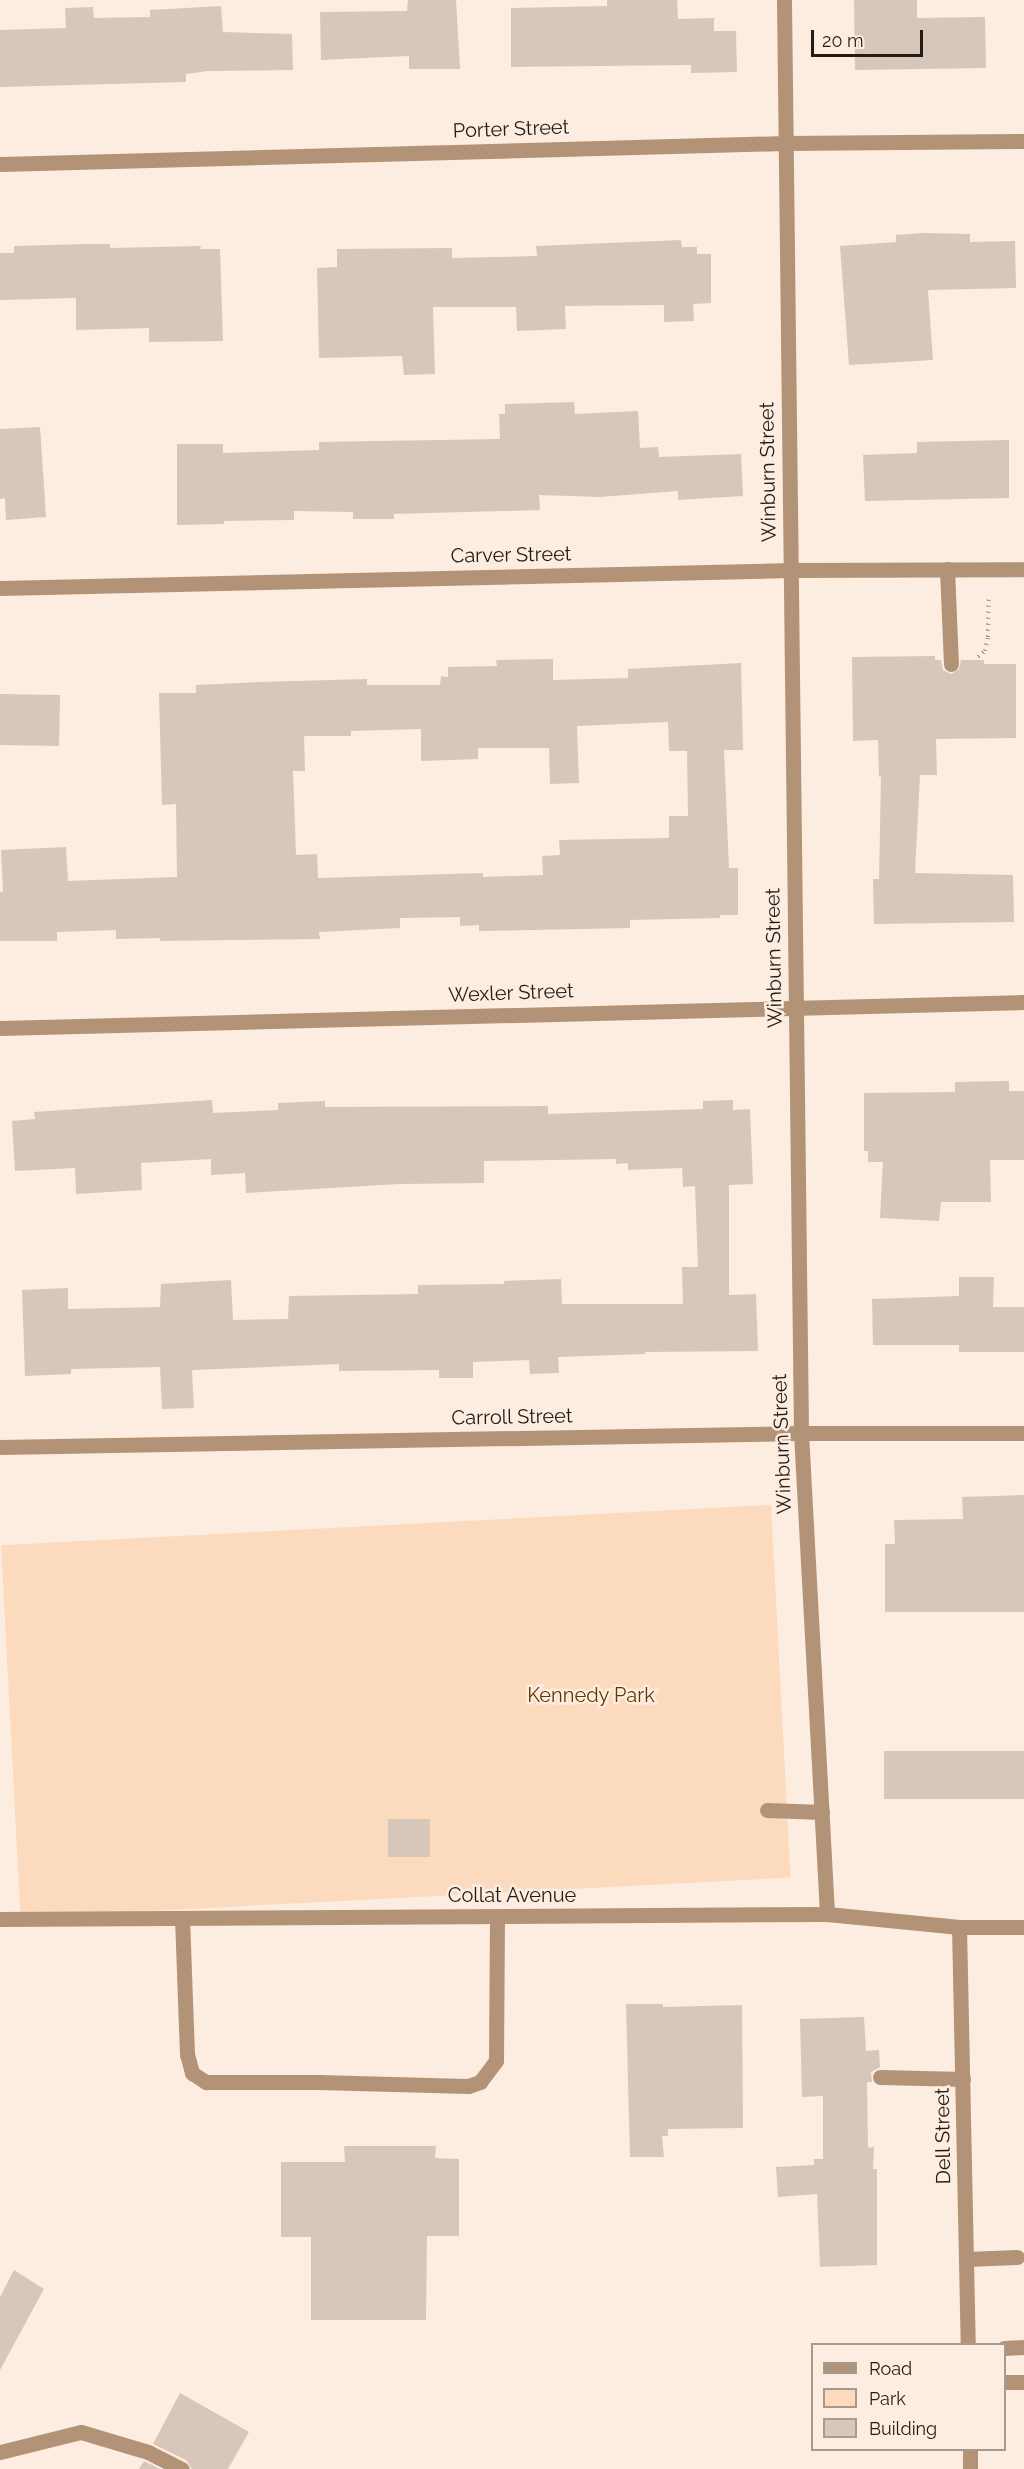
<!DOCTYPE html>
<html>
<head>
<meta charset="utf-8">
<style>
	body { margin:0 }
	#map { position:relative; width:1024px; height:2469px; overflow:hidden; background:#fcede0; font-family:Raleway,sans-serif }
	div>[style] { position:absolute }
	.green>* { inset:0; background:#fcdabd; transform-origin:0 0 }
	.building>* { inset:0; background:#d6c7ba; transform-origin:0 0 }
	.path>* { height:4px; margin-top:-2px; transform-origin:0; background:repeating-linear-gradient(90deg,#aa9e95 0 1.5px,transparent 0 6px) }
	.service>* { height:15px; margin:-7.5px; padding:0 7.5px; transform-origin:7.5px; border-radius:7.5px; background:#b29378 }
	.minor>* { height:15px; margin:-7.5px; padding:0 7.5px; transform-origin:7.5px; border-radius:7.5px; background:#b29378 }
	span { translate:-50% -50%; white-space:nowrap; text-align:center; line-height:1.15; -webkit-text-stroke:5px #fcede0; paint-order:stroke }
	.street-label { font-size:20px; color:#221c18 }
	.park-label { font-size:20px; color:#653700 }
	.legend { position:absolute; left:811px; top:2343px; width:195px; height:108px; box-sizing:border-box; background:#fcede0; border:2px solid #a59990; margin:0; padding:8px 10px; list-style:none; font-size:18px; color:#221c18 }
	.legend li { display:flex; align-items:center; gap:12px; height:30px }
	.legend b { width:30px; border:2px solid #a59990 }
	.scale { position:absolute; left:811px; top:30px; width:112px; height:27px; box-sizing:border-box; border:3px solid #221c18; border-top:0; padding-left:8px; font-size:18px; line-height:21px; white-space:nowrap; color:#221c18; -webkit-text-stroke:4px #fcede0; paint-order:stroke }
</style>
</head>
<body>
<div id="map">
	<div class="green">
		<i style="left:771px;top:1505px;width:373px;height:771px;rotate:87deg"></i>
	</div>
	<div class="building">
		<i style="clip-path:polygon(408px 0,456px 0,460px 69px,409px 69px,409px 56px,321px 60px,320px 12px,407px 11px)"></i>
		<i style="clip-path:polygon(607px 0,677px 0,678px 19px,714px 18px,714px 31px,736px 31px,737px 72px,691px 73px,691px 65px,511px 67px,511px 8px,607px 6px)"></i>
		<i style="clip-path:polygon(854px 0,917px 0,917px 18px,985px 17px,986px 68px,855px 70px)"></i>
		<i style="clip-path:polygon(221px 6px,223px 32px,292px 34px,293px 70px,208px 71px,186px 74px,186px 82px,0 87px,0 30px,66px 28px,65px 8px,93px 7px,94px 18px,150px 17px,150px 10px)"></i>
		<i style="clip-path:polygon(925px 233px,970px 234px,970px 242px,1015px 241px,1016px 288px,928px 290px,933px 360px,849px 365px,840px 246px,896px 242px,896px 235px)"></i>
		<i style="clip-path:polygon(681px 240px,682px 247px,697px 247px,697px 254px,711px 254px,711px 303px,693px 304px,694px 321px,664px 322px,664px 305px,565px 306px,566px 329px,517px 331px,516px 307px,433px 307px,435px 374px,404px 375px,402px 356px,319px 358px,317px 268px,337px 267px,337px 249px,452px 248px,452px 258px,497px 257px,537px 256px,536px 246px)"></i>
		<i style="clip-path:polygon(88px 244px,110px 244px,110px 248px,201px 246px,200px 249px,220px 249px,223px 341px,149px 342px,149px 328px,76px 330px,76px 298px,0 300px,0 253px,14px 253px,14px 246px)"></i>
		<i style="clip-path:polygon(574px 402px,575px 414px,638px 411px,640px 448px,658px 447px,659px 457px,741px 454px,743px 496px,678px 500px,678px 491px,600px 497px,539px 495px,540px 510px,394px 514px,394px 519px,353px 519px,353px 512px,294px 511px,294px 520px,224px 521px,224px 524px,177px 525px,177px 444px,223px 444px,223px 453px,319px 450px,319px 442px,500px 439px,499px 414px,505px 414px,505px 404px)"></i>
		<i style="clip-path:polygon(40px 427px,46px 517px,6px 520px,5px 498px,0 499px,0 429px)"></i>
		<i style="clip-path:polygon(1009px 440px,1009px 498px,865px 501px,863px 455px,917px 453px,917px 442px)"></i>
		<i style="clip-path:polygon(935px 656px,935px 660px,941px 660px,943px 670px,951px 674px,959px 669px,961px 660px,984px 660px,984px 664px,1016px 664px,1016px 738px,936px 739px,937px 775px,920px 775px,915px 873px,1013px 875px,1014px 922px,874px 924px,873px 879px,879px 879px,881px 776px,879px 777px,878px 740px,853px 741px,852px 657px)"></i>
		<i style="clip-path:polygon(evenodd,553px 659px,553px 680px,628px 678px,628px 669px,741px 663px,743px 750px,724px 750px,729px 868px,738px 868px,738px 915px,720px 915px,720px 918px,630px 920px,630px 928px,479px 931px,479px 925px,460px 926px,460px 917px,400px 918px,400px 928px,319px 932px,320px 939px,160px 941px,160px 938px,116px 939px,116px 930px,57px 932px,57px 941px,0 941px,0 892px,3px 892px,1px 850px,66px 847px,68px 881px,177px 877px,176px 804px,162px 805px,159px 693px,196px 693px,196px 685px,260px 682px,367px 679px,367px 685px,440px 685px,441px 676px,448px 677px,448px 667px,497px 666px,496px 660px,553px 659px,668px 722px,669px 751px,687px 751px,688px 816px,669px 816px,669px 838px,559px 840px,560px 855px,542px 856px,543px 875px,483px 877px,483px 873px,318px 878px,317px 854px,296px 855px,293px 771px,305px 771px,304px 736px,351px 736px,351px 731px,421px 729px,421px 761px,478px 759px,478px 748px,549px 748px,550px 784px,579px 783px,577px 726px,668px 722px)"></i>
		<i style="left:0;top:694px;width:60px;height:51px;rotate:1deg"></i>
		<i style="clip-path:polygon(1009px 1081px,1009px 1091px,1024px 1091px,1024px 1160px,990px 1160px,991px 1202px,941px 1202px,939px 1221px,880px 1218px,883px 1162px,868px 1162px,868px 1151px,864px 1151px,864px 1093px,955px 1092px,955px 1082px)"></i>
		<i style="clip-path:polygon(212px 1100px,213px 1113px,278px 1110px,278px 1103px,325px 1101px,325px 1107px,548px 1106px,548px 1114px,703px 1109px,703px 1101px,733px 1100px,733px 1110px,750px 1109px,753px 1184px,729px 1185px,729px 1295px,756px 1294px,758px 1351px,645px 1352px,645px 1354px,558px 1357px,559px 1373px,530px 1374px,529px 1360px,473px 1362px,473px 1378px,439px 1378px,439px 1370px,339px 1371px,339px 1364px,192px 1370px,194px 1408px,162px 1409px,160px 1367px,71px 1369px,71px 1374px,25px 1376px,22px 1290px,68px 1288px,68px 1309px,160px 1307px,161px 1284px,231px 1280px,233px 1320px,288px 1319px,289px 1296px,418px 1294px,418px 1285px,504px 1284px,504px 1281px,561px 1279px,562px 1304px,683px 1304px,682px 1267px,698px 1267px,695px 1186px,683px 1187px,682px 1168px,628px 1170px,628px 1163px,616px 1164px,616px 1159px,484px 1161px,484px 1183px,399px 1184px,246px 1193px,245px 1173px,211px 1175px,211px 1159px,141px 1163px,142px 1190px,76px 1194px,75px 1168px,15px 1171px,12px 1121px,35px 1119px,34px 1112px)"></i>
		<i style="clip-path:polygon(959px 1277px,994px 1277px,993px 1307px,1024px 1307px,1024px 1352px,959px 1352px,959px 1345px,873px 1345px,872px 1299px,959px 1296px)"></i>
		<i style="clip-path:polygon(1024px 1495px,1024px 1612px,885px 1612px,885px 1544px,895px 1544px,894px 1520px,963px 1519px,962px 1497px)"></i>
		<i style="left:1024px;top:1751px;width:48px;height:140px;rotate:90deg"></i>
		<i style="left:388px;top:1819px;width:42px;height:38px"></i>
		<i style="clip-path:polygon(626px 2004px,663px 2004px,663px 2007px,742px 2005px,743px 2128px,668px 2129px,668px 2136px,662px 2136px,664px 2157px,630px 2157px)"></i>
		<i style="clip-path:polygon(864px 2017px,866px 2051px,879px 2050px,880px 2067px,871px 2072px,872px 2082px,867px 2082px,868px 2148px,874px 2147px,873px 2169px,877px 2169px,877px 2265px,820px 2267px,817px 2194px,778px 2197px,776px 2167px,814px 2165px,814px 2159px,823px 2159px,823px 2096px,802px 2097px,800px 2019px)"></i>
		<i style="clip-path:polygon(344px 2146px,436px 2146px,435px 2158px,459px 2159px,459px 2236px,427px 2236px,426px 2320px,311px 2320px,311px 2237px,281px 2237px,281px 2162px,345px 2162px)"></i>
		<i style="clip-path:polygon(14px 2270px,44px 2289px,0 2370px,0 2297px)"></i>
		<i style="clip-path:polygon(180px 2393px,249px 2432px,228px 2469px,192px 2469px,186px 2460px,153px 2444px)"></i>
		<i style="clip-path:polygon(144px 2461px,160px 2469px,139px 2469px)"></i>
	</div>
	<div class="path">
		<i style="left:978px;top:657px;width:9px;rotate:-41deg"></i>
		<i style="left:985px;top:651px;width:14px;rotate:-78deg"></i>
		<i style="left:988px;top:637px;width:41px;rotate:-88.6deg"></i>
	</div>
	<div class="service">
		<i style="left:947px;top:569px;width:95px;rotate:87.6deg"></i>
		<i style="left:767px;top:1810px;width:55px;rotate:2.1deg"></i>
		<i style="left:182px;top:1918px;width:136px;rotate:87.9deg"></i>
		<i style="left:187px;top:2054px;width:20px;rotate:75deg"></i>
		<i style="left:192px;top:2073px;width:17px;rotate:33deg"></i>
		<i style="left:206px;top:2082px;width:112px"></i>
		<i style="left:318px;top:2082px;width:150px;rotate:1.5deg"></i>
		<i style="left:468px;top:2086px;width:13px;rotate:-18deg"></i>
		<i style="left:480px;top:2082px;width:26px;rotate:-53deg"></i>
		<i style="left:496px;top:2061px;width:145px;rotate:-89.6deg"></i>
		<i style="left:880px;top:2077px;width:83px;rotate:1.4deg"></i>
		<i style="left:966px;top:2259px;width:51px;rotate:-2.2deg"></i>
		<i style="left:1004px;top:2348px;width:20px;rotate:-3deg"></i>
		<i style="left:1004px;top:2382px;width:20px"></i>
		<i style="left:0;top:2452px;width:83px;rotate:-13.9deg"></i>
		<i style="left:81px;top:2432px;width:70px;rotate:16.6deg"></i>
		<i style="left:148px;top:2452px;width:38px;rotate:27deg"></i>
	</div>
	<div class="minor">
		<i style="left:784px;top:0;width:1433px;rotate:89.32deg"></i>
		<i style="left:801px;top:1433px;width:482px;rotate:86.9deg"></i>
		<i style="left:0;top:164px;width:786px;rotate:-1.53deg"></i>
		<i style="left:786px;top:143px;width:238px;rotate:-0.5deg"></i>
		<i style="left:0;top:588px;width:791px;rotate:-1.3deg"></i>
		<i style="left:791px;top:570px;width:233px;rotate:-0.2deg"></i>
		<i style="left:0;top:1028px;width:1024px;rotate:-1.45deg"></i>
		<i style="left:0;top:1447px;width:801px;rotate:-1deg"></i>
		<i style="left:801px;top:1433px;width:223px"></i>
		<i style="left:0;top:1919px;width:827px;rotate:-0.35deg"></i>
		<i style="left:827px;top:1914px;width:133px;rotate:5.6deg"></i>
		<i style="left:959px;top:1927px;width:65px"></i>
		<i style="left:959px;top:1927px;width:417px;rotate:88.8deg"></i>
		<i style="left:970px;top:2450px;width:19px;rotate:90deg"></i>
	</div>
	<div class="street-label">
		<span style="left:511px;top:129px;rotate:-2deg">Porter Street</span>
		<span style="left:768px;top:472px;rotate:-91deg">Winburn Street</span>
		<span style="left:511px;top:555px;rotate:-1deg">Carver Street</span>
		<span style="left:774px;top:958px;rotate:-91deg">Winburn Street</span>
		<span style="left:511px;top:993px;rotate:-2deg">Wexler Street</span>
		<span style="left:512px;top:1417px;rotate:-1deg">Carroll Street</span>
		<span style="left:782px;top:1444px;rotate:-92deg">Winburn Street</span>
		<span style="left:512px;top:1895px">Collat Avenue</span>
		<span style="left:943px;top:2136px;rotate:-91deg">Dell Street</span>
	</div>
	<div class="park-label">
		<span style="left:591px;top:1695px">Kennedy Park</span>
	</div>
	<ul class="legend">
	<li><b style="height:8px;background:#b29378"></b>Road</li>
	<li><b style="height:16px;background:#fcdabd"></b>Park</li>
	<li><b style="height:16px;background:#d6c7ba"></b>Building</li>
	</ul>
	<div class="scale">20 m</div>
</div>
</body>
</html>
